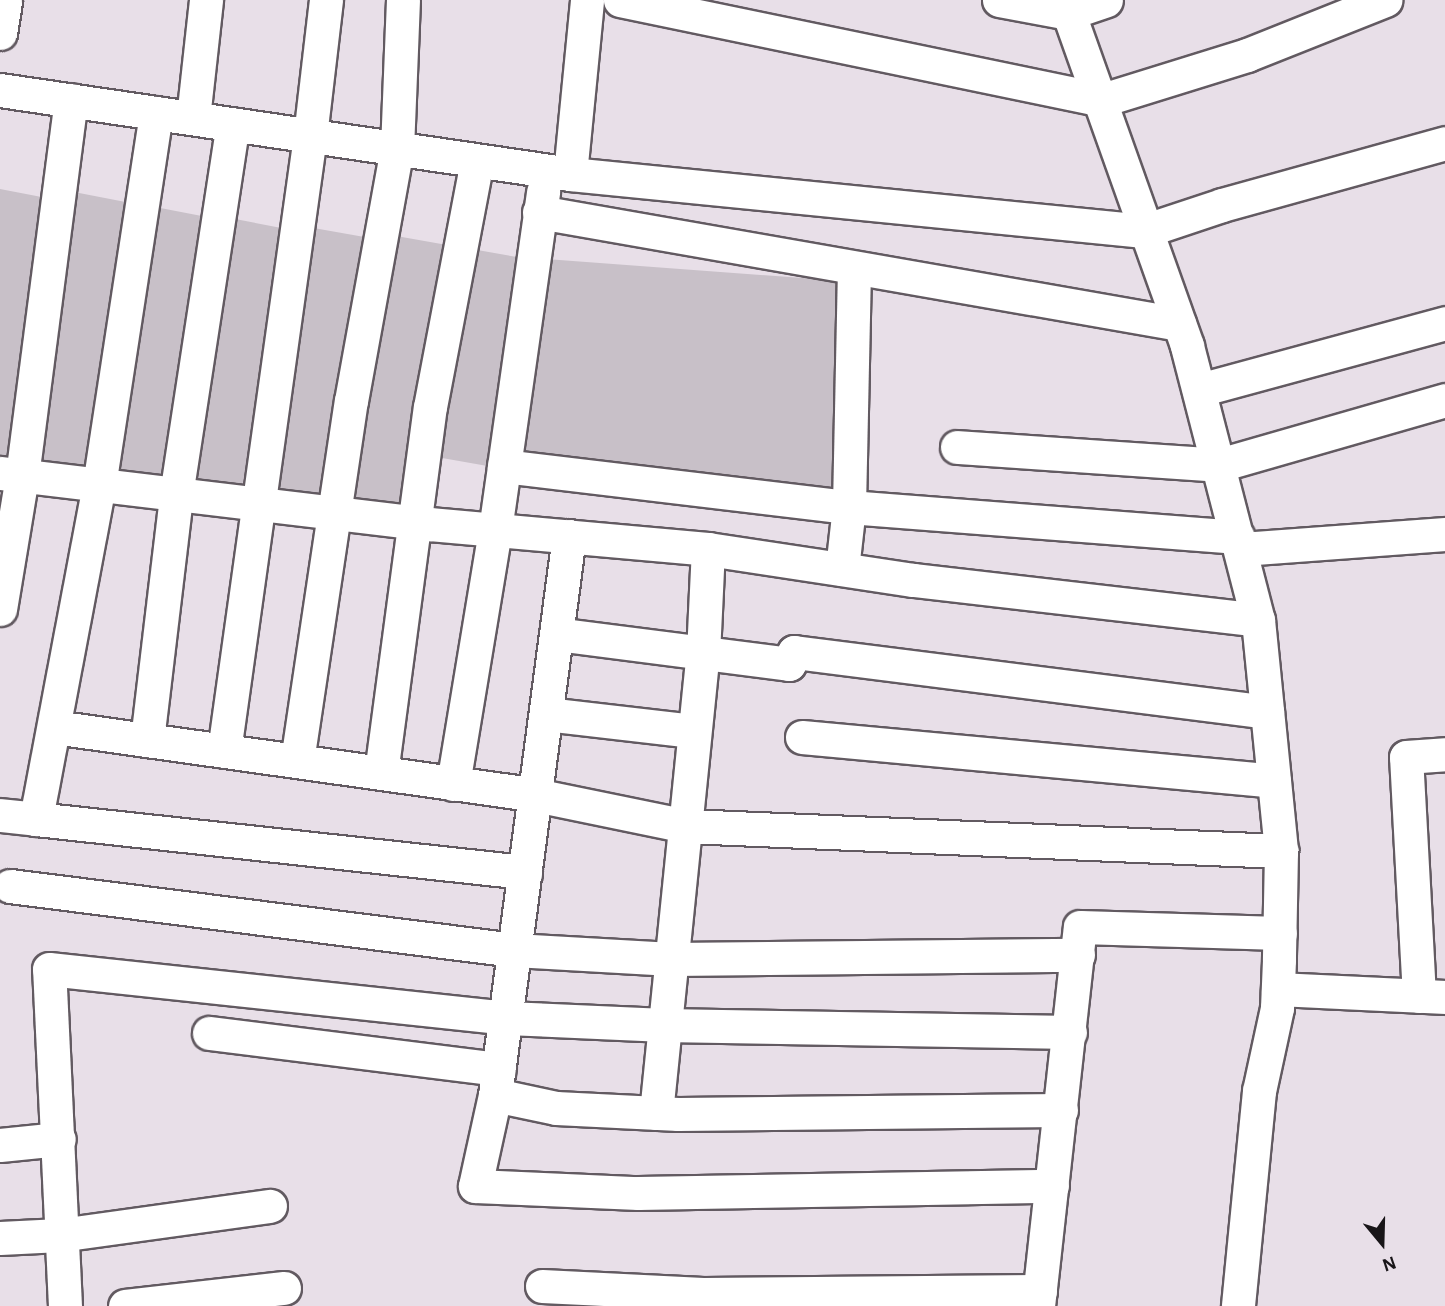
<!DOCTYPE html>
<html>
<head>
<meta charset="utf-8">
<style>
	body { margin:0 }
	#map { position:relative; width:1445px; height:1306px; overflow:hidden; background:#e8dfe8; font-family:"Alegreya Sans",sans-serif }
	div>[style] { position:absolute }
	.building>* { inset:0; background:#c8c0c8; transform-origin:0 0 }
	.roads { filter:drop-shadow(2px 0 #625a61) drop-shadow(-2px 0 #625a61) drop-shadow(0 2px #625a61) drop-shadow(0 -2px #625a61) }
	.minor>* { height:33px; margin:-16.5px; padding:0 16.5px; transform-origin:16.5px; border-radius:16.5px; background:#fff }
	span { translate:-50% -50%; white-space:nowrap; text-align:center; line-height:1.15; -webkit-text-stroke:5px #e8dfe8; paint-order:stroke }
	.north { position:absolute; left:1347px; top:1208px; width:70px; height:70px; -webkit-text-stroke:5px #e8dfe8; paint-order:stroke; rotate:161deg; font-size:19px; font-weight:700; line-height:28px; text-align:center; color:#181518 }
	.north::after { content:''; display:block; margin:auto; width:24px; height:32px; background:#181518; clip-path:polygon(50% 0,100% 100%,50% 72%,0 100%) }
</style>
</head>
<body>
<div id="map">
	<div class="building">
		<i style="clip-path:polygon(0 189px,52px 199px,11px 463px,0 462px)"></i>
		<i style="left:74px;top:192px;width:63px;height:273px;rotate:11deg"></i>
		<i style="left:150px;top:206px;width:62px;height:273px;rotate:11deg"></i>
		<i style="left:230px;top:218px;width:63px;height:273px;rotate:11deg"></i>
		<i style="left:308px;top:227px;width:63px;height:272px;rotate:10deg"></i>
		<i style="left:385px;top:234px;width:63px;height:274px;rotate:10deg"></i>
		<i style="left:466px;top:248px;width:59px;height:211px;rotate:10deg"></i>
		<i style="clip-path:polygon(546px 259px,843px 281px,841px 500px,514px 457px)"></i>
	</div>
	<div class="roads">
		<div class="minor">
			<i style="left:620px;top:0;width:492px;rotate:11.7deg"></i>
			<i style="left:1102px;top:100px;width:152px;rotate:-17.2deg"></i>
			<i style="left:1247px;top:55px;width:149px;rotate:-21.7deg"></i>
			<i style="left:999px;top:0;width:71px;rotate:10.5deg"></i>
			<i style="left:1069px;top:13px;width:39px;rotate:-19deg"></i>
			<i style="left:1064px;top:0;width:367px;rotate:70.4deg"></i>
			<i style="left:1187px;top:346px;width:283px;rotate:75.5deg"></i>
			<i style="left:1258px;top:620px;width:232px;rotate:84.3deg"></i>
			<i style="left:1281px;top:851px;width:109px;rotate:91.1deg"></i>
			<i style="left:1279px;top:960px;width:48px;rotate:92.4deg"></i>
			<i style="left:1277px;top:1008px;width:85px;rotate:102.2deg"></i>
			<i style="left:1259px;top:1091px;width:216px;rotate:95.6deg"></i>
			<i style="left:0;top:33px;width:33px;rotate:-81deg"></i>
			<i style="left:0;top:90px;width:576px;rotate:8.38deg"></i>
			<i style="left:570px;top:174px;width:577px;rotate:5.67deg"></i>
			<i style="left:1144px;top:231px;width:82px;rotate:-18.4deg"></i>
			<i style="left:1222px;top:205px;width:231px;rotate:-15.5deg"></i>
			<i style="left:156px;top:113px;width:376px;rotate:98.7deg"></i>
			<i style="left:99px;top:485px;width:340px;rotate:100.7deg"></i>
			<i style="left:36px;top:819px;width:492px;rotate:6.2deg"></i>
			<i style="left:193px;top:118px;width:119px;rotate:-83.7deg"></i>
			<i style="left:570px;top:174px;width:175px;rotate:-84.4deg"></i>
			<i style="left:539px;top:212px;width:650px;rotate:9.93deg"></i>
			<i style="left:1199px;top:390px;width:255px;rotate:-15.2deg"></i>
			<i style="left:957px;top:447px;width:263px;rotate:3.9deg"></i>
			<i style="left:1219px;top:465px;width:235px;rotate:-16deg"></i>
			<i style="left:504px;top:466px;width:347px;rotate:6.8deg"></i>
			<i style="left:849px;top:507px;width:390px;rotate:4.4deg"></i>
			<i style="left:0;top:473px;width:432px;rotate:6.8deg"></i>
			<i style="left:429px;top:524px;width:280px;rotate:5.1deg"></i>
			<i style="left:708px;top:549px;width:208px;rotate:8.6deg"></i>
			<i style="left:914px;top:580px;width:346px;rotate:6.6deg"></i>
			<i style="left:569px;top:536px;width:564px;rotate:97.54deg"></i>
			<i style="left:495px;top:1095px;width:93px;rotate:102.4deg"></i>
			<i style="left:475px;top:1186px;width:163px;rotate:2.5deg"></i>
			<i style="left:638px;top:1193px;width:414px;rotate:-1deg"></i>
			<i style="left:1241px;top:549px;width:205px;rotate:-4.2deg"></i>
			<i style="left:842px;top:569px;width:62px;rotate:-83.6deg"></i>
			<i style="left:849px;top:507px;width:239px;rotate:-88.8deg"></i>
			<i style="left:0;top:609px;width:135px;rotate:-80.6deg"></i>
			<i style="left:22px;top:476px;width:379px;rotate:-82.6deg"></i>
			<i style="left:556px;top:634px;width:235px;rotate:7.3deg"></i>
			<i style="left:789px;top:664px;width:13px;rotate:-67deg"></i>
			<i style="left:794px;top:652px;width:477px;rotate:7.2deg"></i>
			<i style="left:546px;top:714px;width:148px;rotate:6.6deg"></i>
			<i style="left:54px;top:727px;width:486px;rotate:8deg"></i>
			<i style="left:535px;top:795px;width:154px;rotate:11.6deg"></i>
			<i style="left:686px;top:826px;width:596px;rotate:2.41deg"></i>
			<i style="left:802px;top:737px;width:474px;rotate:5.3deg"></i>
			<i style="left:147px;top:740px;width:247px;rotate:-83.2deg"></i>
			<i style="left:176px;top:495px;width:375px;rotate:-81.3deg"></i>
			<i style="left:224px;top:751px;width:621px;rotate:-82.04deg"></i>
			<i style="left:310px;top:136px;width:137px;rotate:-83.3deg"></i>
			<i style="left:297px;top:761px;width:364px;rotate:-81.5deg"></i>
			<i style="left:351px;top:401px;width:256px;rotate:-79.7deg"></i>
			<i style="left:397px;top:149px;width:149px;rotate:-87.7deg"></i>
			<i style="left:381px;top:773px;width:369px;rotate:-82.4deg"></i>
			<i style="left:430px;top:407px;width:250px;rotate:-79.2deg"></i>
			<i style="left:453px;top:784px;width:257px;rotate:-80.6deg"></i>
			<i style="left:495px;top:530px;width:342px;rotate:-81.9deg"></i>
			<i style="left:0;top:815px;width:36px;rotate:6deg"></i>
			<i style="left:10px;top:886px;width:508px;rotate:7.24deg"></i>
			<i style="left:514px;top:950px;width:158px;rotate:3.3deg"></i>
			<i style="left:672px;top:959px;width:406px;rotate:-0.6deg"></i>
			<i style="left:1278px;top:989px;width:167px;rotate:2.7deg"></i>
			<i style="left:1419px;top:996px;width:239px;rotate:-93.1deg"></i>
			<i style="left:1406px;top:757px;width:39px;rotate:-4deg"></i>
			<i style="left:209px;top:1033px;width:292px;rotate:7.1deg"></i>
			<i style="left:495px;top:1095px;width:62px;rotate:12deg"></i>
			<i style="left:556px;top:1108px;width:122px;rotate:2.8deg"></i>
			<i style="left:678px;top:1114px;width:383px;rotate:-0.6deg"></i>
			<i style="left:656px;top:1113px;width:461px;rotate:-84.2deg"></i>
			<i style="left:703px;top:654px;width:105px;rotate:-87.3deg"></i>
			<i style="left:0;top:1145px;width:59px;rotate:-5.8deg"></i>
			<i style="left:0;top:1238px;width:60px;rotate:-2.9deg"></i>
			<i style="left:60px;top:1235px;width:212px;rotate:-7.9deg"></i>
			<i style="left:542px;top:1286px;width:161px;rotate:2.8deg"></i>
			<i style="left:703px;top:1294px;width:337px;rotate:-0.5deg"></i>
			<i style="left:65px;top:1306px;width:337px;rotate:-92.7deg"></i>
			<i style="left:49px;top:969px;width:460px;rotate:6.1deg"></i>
			<i style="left:506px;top:1018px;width:159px;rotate:2.5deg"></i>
			<i style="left:665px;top:1025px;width:405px;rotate:1deg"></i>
			<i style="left:125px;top:1306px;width:160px;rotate:-6.5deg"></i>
			<i style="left:1038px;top:1306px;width:381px;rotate:-83.7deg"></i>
			<i style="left:1080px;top:927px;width:200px;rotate:1.7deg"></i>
		</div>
	</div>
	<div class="north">N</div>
</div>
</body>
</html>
